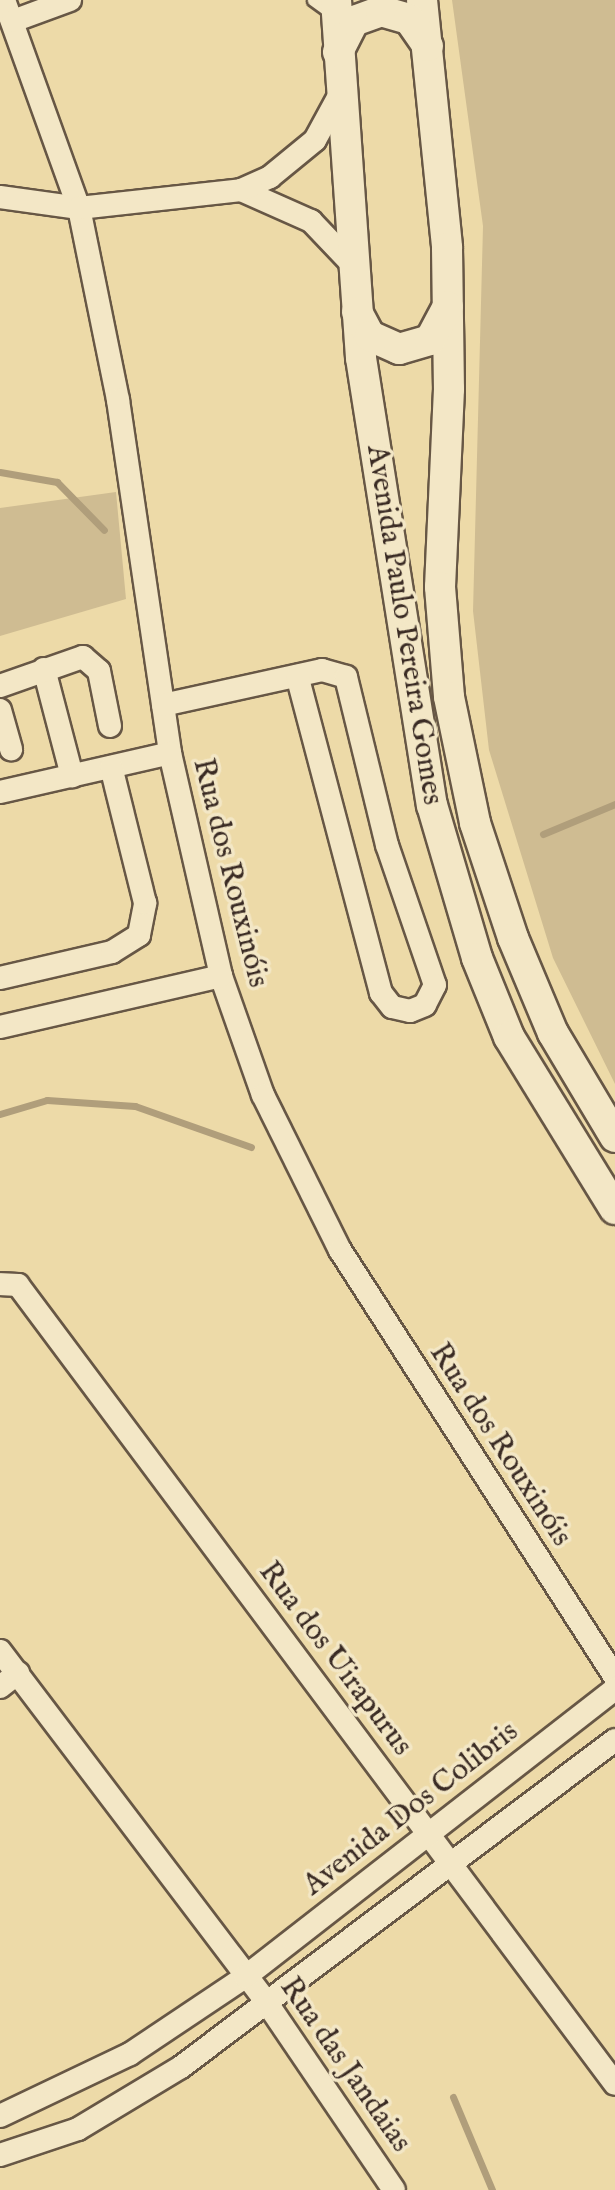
<!DOCTYPE html>
<html>
<head>
<meta charset="utf-8">
<style>
	body { margin:0 }
	#map { position:relative; width:615px; height:2190px; overflow:hidden; background:#eddaa8; font-family:"IM FELL English",serif }
	div>[style] { position:absolute }
	.green>* { inset:0; background:#cfbc92 }
	.stream>* { height:7px; margin:-3.5px; padding:0 3.5px; transform-origin:3.5px; border-radius:3.5px; background:#b09e7b }
	.roads { filter:drop-shadow(2px 0 #675745) drop-shadow(-2px 0 #675745) drop-shadow(0 2px #675745) drop-shadow(0 -2px #675745) }
	.lane>* { height:11px; margin:-5.5px; padding:0 5.5px; transform-origin:5.5px; border-radius:5.5px; background:#f3e7c6 }
	.street>* { height:22px; margin:-11px; padding:0 11px; transform-origin:11px; border-radius:11px; background:#f3e7c6 }
	.secondary>* { height:30px; margin:-15px; padding:0 15px; transform-origin:15px; border-radius:15px; background:#f3e7c6 }
	span { translate:-50% -50%; white-space:nowrap; text-align:center; line-height:1.15; -webkit-text-stroke:7px #f3e7c6; paint-order:stroke }
	.street-label { font-size:30px; color:#3a2b24 }
</style>
</head>
<body>
<div id="map">
	<div class="green">
		<i style="clip-path:polygon(452px 0,615px 0,615px 1084px,553px 958px,489px 750px,473px 611px,483px 226px)"></i>
		<i style="clip-path:polygon(116px 492px,126px 599px,0 636px,0 508px)"></i>
	</div>
	<div class="stream">
		<i style="left:0;top:472px;width:58px;rotate:10deg"></i>
		<i style="left:57px;top:482px;width:67px;rotate:45.6deg"></i>
		<i style="left:543px;top:834px;width:78px;rotate:-22.6deg"></i>
		<i style="left:0;top:1114px;width:49px;rotate:-16.6deg"></i>
		<i style="left:47px;top:1100px;width:88px;rotate:3.9deg"></i>
		<i style="left:135px;top:1106px;width:123px;rotate:19.5deg"></i>
		<i style="left:453px;top:2097px;width:101px;rotate:67.2deg"></i>
	</div>
	<div class="roads">
		<div class="lane">
			<i style="left:313px;top:0;width:24px;rotate:36deg"></i>
		</div>
		<div class="street">
			<i style="left:4px;top:0;width:221px;rotate:70.2deg"></i>
			<i style="left:79px;top:208px;width:196px;rotate:78.5deg"></i>
			<i style="left:118px;top:400px;width:357px;rotate:81.6deg"></i>
			<i style="left:170px;top:753px;width:229px;rotate:77.1deg"></i>
			<i style="left:221px;top:976px;width:126px;rotate:70.6deg"></i>
			<i style="left:263px;top:1095px;width:173px;rotate:63.6deg"></i>
			<i style="left:340px;top:1250px;width:508px;rotate:57.22deg"></i>
			<i style="left:13px;top:21px;width:61px;rotate:-20.2deg"></i>
			<i style="left:241px;top:190px;width:77px;rotate:23.9deg"></i>
			<i style="left:311px;top:221px;width:59px;rotate:46.4deg"></i>
			<i style="left:0;top:197px;width:80px;rotate:7.9deg"></i>
			<i style="left:79px;top:208px;width:163px;rotate:-6.3deg"></i>
			<i style="left:241px;top:190px;width:32px;rotate:-24deg"></i>
			<i style="left:270px;top:177px;width:58px;rotate:-39.4deg"></i>
			<i style="left:315px;top:140px;width:50px;rotate:-61.4deg"></i>
			<i style="left:44px;top:669px;width:111px;rotate:75.3deg"></i>
			<i style="left:0;top:686px;width:88px;rotate:-19.3deg"></i>
			<i style="left:83px;top:657px;width:21px;rotate:41deg"></i>
			<i style="left:99px;top:671px;width:56px;rotate:78.7deg"></i>
			<i style="left:163px;top:705px;width:163px;rotate:-12.4deg"></i>
			<i style="left:322px;top:670px;width:25px;rotate:16deg"></i>
			<i style="left:346px;top:677px;width:173px;rotate:76.3deg"></i>
			<i style="left:387px;top:845px;width:148px;rotate:71.1deg"></i>
			<i style="left:435px;top:985px;width:22px;rotate:117deg"></i>
			<i style="left:425px;top:1005px;width:16px;rotate:158deg"></i>
			<i style="left:410px;top:1011px;width:18px;rotate:-167deg"></i>
			<i style="left:392px;top:1007px;width:18px;rotate:-128deg"></i>
			<i style="left:381px;top:993px;width:328px;rotate:-104.8deg"></i>
			<i style="left:0;top:710px;width:41px;rotate:74.2deg"></i>
			<i style="left:0;top:792px;width:174px;rotate:-12.9deg"></i>
			<i style="left:0;top:978px;width:115px;rotate:-13.1deg"></i>
			<i style="left:112px;top:952px;width:32px;rotate:-32deg"></i>
			<i style="left:139px;top:935px;width:33px;rotate:-79deg"></i>
			<i style="left:145px;top:903px;width:140px;rotate:-104deg"></i>
			<i style="left:0;top:1027px;width:227px;rotate:-13deg"></i>
			<i style="left:0;top:1284px;width:18px;rotate:3deg"></i>
			<i style="left:18px;top:1285px;width:997px;rotate:53.23deg"></i>
			<i style="left:0;top:1651px;width:445px;rotate:52.8deg"></i>
			<i style="left:269px;top:2006px;width:222px;rotate:55.8deg"></i>
			<i style="left:0;top:1687px;width:23px;rotate:-38deg"></i>
			<i style="left:0;top:2116px;width:144px;rotate:-25.5deg"></i>
			<i style="left:130px;top:2054px;width:138px;rotate:-33.8deg"></i>
			<i style="left:245px;top:1977px;width:469px;rotate:-37.9deg"></i>
			<i style="left:0;top:2155px;width:82px;rotate:-18.4deg"></i>
			<i style="left:78px;top:2129px;width:120px;rotate:-31deg"></i>
			<i style="left:181px;top:2067px;width:543px;rotate:-37deg"></i>
		</div>
		<div class="secondary">
			<i style="left:336px;top:0;width:359px;rotate:86deg"></i>
			<i style="left:361px;top:358px;width:453px;rotate:81deg"></i>
			<i style="left:432px;top:805px;width:159px;rotate:73.6deg"></i>
			<i style="left:477px;top:958px;width:85px;rotate:67.9deg"></i>
			<i style="left:509px;top:1037px;width:202px;rotate:58.4deg"></i>
			<i style="left:422px;top:0;width:249px;rotate:84.2deg"></i>
			<i style="left:447px;top:248px;width:141px;rotate:89.2deg"></i>
			<i style="left:449px;top:389px;width:198px;rotate:92.6deg"></i>
			<i style="left:440px;top:587px;width:110px;rotate:85.3deg"></i>
			<i style="left:449px;top:697px;width:129px;rotate:78.3deg"></i>
			<i style="left:475px;top:823px;width:121px;rotate:71.7deg"></i>
			<i style="left:513px;top:938px;width:103px;rotate:67.2deg"></i>
			<i style="left:553px;top:1033px;width:121px;rotate:59.2deg"></i>
			<i style="left:338px;top:52px;width:35px;rotate:-63deg"></i>
			<i style="left:354px;top:21px;width:29px;rotate:-20deg"></i>
			<i style="left:381px;top:11px;width:29px;rotate:16deg"></i>
			<i style="left:409px;top:19px;width:33px;rotate:55deg"></i>
			<i style="left:357px;top:312px;width:27px;rotate:62deg"></i>
			<i style="left:370px;top:336px;width:32px;rotate:24deg"></i>
			<i style="left:399px;top:349px;width:32px;rotate:-16deg"></i>
			<i style="left:430px;top:340px;width:38px;rotate:-62deg"></i>
		</div>
	</div>
	<div class="street-label">
		<span style="left:404px;top:625px;rotate:81deg">Avenida Paulo Pereira Gomes</span>
		<span style="left:230px;top:873px;rotate:76deg">Rua dos Rouxinóis</span>
		<span style="left:500px;top:1445px;rotate:57deg">Rua dos Rouxinóis</span>
		<span style="left:335px;top:1659px;rotate:53deg">Rua dos Uirapurus</span>
		<span style="left:411px;top:1809px;rotate:-38deg">Avenida Dos Colibris</span>
		<span style="left:345px;top:2065px;rotate:55deg">Rua das Jandaias</span>
	</div>
</div>
</body>
</html>
